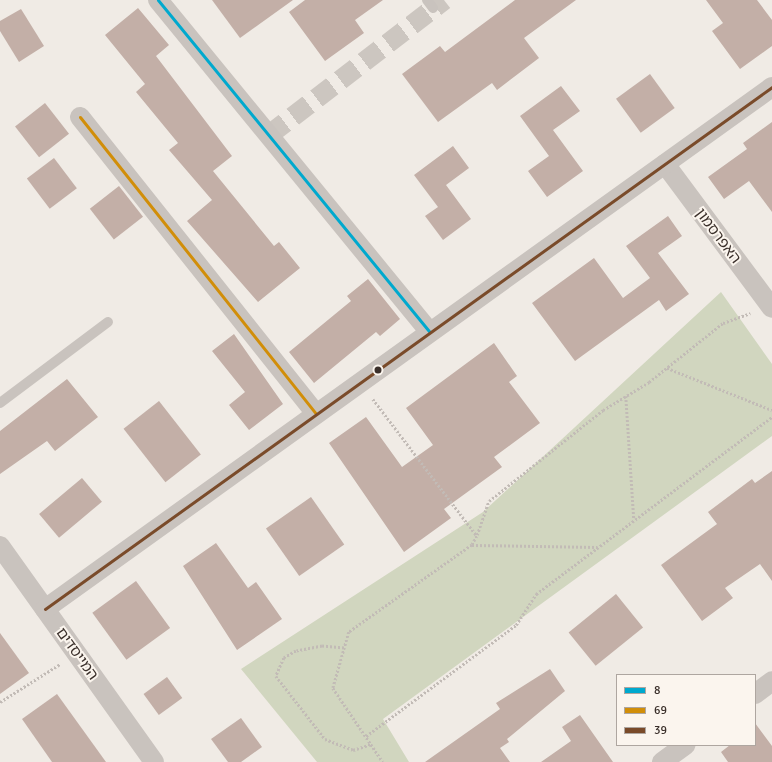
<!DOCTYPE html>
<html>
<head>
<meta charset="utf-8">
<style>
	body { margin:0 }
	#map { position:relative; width:772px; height:762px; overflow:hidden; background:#f0ebe5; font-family:Signika,"Noto Sans Hebrew",sans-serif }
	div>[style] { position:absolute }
	.green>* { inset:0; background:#d1d6bf }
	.building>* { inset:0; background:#c3afa7; transform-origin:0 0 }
	.street-tunnel>* { height:20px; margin-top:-10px; transform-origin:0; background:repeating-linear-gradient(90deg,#ccc6c0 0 20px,transparent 0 30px) }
	.path>* { height:2.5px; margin-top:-1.25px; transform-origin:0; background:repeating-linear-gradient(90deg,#c2bbb6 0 2px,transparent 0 4px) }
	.lane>* { height:10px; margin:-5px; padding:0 5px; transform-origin:5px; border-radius:5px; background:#c9c3be }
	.street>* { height:20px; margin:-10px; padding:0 10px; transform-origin:10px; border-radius:10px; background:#c9c3be }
	.bus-1>* { height:3px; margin:-1.5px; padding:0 1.5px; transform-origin:1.5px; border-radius:1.5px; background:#00a9ce }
	.bus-2>* { height:3px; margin:-1.5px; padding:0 1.5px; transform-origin:1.5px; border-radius:1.5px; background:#d18e09 }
	.bus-3>* { height:3px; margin:-1.5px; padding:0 1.5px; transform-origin:1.5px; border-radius:1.5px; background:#7a4b2a }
	.dots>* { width:11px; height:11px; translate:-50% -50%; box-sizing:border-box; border:2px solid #fbf5ee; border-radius:50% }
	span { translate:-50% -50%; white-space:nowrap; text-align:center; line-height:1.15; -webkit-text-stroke:4px #fbf5ee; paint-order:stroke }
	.street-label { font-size:15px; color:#3b302b }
	.legend { position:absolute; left:616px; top:674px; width:140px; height:72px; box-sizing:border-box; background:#fbf5ee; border:1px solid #aea6a0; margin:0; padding:5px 7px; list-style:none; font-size:12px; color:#3b302b }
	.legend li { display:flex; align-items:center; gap:8px; height:20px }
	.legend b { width:20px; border:1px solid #aea6a0 }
</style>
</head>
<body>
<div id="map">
	<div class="green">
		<i style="clip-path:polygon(721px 292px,772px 364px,772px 436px,383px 719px,409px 762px,317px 762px,241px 669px,483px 512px)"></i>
	</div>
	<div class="building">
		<i style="clip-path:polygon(212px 0,293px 0,240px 38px)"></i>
		<i style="clip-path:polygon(305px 0,383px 0,355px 20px,364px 33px,325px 61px,289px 12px)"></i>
		<i style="clip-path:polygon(515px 0,576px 0,524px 38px,539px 58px,497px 90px,492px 83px,438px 122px,402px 74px,440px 46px,445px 52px)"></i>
		<i style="clip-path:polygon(706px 0,757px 0,772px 20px,772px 46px,740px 69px,712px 31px,723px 23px)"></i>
		<i style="clip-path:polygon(138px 8px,169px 45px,156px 56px,232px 156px,213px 171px,274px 246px,279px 242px,300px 268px,258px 302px,187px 221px,212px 200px,169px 150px,178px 143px,136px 92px,145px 84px,105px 35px)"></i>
		<i style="clip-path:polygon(21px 9px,44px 46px,19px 62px,0 31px,0 21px)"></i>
		<i style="left:650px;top:74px;width:42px;height:42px;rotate:54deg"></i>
		<i style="clip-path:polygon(561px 86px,580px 111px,553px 130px,583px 171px,547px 197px,528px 171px,549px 156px,520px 116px)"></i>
		<i style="left:45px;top:103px;width:39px;height:38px;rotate:52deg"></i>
		<i style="clip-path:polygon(772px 122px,772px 212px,749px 181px,724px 199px,708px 177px,747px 149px,743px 143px)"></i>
		<i style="clip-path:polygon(453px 146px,469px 168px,446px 185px,471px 219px,443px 240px,425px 216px,438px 207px,414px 175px)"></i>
		<i style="left:54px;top:158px;width:38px;height:34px;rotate:53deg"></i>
		<i style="left:119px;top:186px;width:39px;height:37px;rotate:52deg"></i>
		<i style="clip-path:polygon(668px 216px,682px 236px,658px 253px,689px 294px,666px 311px,659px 300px,575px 361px,532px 303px,594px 258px,623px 298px,650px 278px,626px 246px)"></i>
		<i style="clip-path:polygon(368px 279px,400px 319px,380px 336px,376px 332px,314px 383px,289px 352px,351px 301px,347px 296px)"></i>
		<i style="clip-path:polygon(234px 334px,283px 404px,249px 430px,229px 405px,245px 392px,212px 351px)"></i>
		<i style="clip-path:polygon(494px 343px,517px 376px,509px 382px,540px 423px,494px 457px,502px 467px,444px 509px,451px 518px,404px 552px,329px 443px,366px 417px,402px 467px,433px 445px,406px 408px)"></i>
		<i style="clip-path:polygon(67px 379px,98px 417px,55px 451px,47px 441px,0 474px,0 431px)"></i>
		<i style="left:159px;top:401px;width:68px;height:45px;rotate:52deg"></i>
		<i style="clip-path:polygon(772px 471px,772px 581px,760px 564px,725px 588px,733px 598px,702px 621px,661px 565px,717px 524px,708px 512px,752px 479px,755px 483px)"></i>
		<i style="left:82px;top:478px;width:31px;height:56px;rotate:50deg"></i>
		<i style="left:311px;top:497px;width:58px;height:55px;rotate:55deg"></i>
		<i style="clip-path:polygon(216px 543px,248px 588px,256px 582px,282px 619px,237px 650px,183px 566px)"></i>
		<i style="left:136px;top:581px;width:58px;height:54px;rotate:54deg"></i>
		<i style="left:616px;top:594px;width:43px;height:61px;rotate:51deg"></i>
		<i style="clip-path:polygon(0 633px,29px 673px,0 694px)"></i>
		<i style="clip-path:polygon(550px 669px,565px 691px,507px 739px,509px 742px,500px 748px,510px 762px,425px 762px,500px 709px,496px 703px)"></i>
		<i style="left:167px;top:677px;width:26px;height:29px;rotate:54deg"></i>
		<i style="clip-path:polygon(57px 694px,106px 762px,52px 762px,22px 719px)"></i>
		<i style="clip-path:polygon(580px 715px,613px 762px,541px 762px,571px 741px,562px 727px)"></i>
		<i style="clip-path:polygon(241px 718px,262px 747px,241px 762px,228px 762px,211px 739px)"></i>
		<i style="clip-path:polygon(755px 723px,772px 746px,772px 762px,728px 762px,721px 752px,730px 745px,755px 745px)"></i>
	</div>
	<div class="street-tunnel">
		<i style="left:269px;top:135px;width:221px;rotate:-37.6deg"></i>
	</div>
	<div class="path">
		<i style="left:667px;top:368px;width:113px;rotate:21.8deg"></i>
		<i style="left:626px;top:396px;width:124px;rotate:86.3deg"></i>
		<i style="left:373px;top:399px;width:172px;rotate:52.8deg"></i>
		<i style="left:477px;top:536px;width:10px;rotate:119deg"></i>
		<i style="left:472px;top:545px;width:151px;rotate:144.7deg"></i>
		<i style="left:349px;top:632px;width:58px;rotate:105.9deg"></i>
		<i style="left:333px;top:688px;width:89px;rotate:56deg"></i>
		<i style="left:477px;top:535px;width:36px;rotate:-71deg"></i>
		<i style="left:489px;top:501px;width:146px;rotate:-38.6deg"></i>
		<i style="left:603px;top:410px;width:54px;rotate:-31.3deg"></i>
		<i style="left:649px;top:382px;width:95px;rotate:-38.6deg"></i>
		<i style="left:723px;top:323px;width:29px;rotate:-20deg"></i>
		<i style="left:472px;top:545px;width:125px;rotate:0.9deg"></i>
		<i style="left:344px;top:648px;width:22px;rotate:-175deg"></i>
		<i style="left:322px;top:646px;width:26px;rotate:169deg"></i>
		<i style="left:296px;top:651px;width:14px;rotate:150deg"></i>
		<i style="left:284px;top:658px;width:20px;rotate:114deg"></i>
		<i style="left:276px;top:676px;width:80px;rotate:52.1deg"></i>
		<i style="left:325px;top:739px;width:30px;rotate:21deg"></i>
		<i style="left:353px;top:750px;width:19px;rotate:-18deg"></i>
		<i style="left:0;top:702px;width:71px;rotate:-32.3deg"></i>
		<i style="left:366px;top:736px;width:187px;rotate:-36.5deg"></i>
		<i style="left:516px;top:625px;width:37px;rotate:-57deg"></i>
		<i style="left:536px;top:594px;width:295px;rotate:-36.9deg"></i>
	</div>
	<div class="lane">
		<i style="left:427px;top:0;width:10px;rotate:53deg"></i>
		<i style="left:0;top:403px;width:135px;rotate:-36.9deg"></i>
	</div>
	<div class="street">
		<i style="left:158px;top:0;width:429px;rotate:50.7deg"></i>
		<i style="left:80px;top:117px;width:379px;rotate:51.5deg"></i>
		<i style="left:665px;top:164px;width:179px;rotate:53.4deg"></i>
		<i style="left:0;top:546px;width:265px;rotate:54.5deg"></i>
		<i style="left:45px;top:609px;width:895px;rotate:-35.68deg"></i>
		<i style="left:755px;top:694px;width:21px;rotate:-37deg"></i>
		<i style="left:662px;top:762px;width:29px;rotate:-36deg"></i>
	</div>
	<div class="bus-1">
		<i style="left:158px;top:0;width:429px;rotate:50.7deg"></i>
	</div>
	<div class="bus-2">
		<i style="left:80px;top:117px;width:379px;rotate:51.5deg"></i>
	</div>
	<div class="bus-3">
		<i style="left:45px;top:609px;width:895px;rotate:-35.68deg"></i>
	</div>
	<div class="dots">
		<i style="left:378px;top:370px;background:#3b302b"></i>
	</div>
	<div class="street-label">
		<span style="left:718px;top:236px;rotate:53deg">האפרסמון</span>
		<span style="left:77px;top:654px;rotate:54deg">המייסדים</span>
	</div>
	<ul class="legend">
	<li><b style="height:5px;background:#00a9ce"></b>8</li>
	<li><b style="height:5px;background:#d18e09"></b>69</li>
	<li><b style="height:5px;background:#7a4b2a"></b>39</li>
	</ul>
</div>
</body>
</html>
